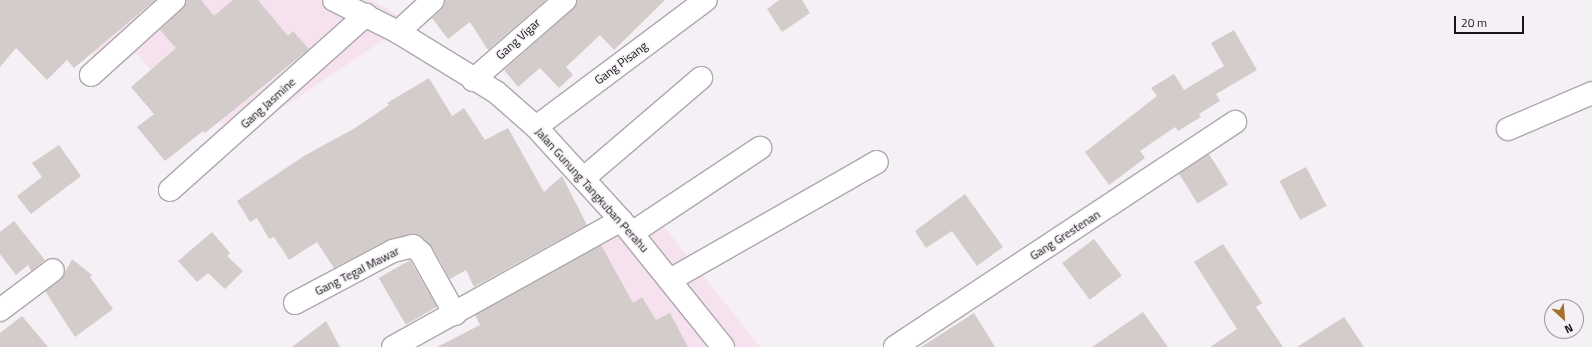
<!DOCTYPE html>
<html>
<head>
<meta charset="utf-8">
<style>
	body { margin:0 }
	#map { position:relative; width:1592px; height:347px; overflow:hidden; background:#f4f0f5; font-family:"Titillium Web",sans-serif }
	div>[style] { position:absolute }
	.commercial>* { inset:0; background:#f6e1ef }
	.building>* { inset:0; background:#d3ccca; transform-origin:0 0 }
	.roads { filter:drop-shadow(1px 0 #aca8ad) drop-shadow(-1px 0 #aca8ad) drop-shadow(0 1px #aca8ad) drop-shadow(0 -1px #aca8ad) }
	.minor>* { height:22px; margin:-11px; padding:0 11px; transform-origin:11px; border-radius:11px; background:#fff }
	span { translate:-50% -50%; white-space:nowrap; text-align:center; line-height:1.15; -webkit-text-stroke:3px #f4f0f5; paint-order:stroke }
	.street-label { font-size:12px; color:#171517 }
	.north { position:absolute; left:1544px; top:299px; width:40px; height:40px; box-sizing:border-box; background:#f4f0f5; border:1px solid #9c989c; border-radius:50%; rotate:154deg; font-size:11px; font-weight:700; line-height:16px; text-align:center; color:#171517 }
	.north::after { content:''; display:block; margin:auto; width:14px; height:18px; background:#a6722a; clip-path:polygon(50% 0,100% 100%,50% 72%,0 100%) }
	.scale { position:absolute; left:1454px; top:16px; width:70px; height:18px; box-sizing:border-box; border:2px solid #171517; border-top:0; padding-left:5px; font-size:12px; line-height:14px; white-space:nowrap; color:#171517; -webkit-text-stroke:3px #f4f0f5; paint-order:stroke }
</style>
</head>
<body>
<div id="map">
	<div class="commercial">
		<i style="clip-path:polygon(11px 0,370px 0,411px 22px,235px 139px,204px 101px,189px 112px,136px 53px,109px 73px,56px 16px)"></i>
		<i style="clip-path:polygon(653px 213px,753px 338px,760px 347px,631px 347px,581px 253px)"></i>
	</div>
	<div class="building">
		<i style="clip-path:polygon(0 0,155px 0,74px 68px,67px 60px,47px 80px,16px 48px,0 67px)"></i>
		<i style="clip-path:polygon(186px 0,201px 0,214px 16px,233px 0,258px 0,288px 36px,293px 31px,309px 49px,205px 133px,203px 131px,165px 161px,137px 127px,154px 114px,131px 87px,176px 48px,160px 30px,182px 9px)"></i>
		<i style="clip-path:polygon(445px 0,546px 0,488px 50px,470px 22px,448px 39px,432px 18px,442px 9px)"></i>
		<i style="clip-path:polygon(577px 0,665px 0,614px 50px,600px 35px,566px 67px,573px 75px,559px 88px,540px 68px,518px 87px,504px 70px,573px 9px)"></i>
		<i style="clip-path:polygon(779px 0,802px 0,810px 13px,782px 32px,767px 9px)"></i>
		<i style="clip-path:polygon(1234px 30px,1257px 70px,1216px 94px,1220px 101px,1199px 114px,1201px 117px,1178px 131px,1175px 127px,1140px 151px,1145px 158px,1109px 185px,1085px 152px,1157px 96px,1151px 88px,1174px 74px,1184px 90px,1224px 66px,1211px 43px)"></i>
		<i style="clip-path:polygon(429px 78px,452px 116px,464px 108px,485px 140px,508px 128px,544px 192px,562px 176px,587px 225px,474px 287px,466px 270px,450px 279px,432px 247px,416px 234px,387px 240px,334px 268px,317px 242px,289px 260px,274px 237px,269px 239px,257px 218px,250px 222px,237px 201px,304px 156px,355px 128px,389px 105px,387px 103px)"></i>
		<i style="clip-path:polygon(59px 145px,81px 176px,31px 214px,17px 196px,42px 177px,32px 163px)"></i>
		<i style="left:1209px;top:154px;width:36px;height:36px;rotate:58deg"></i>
		<i style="left:1306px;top:167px;width:44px;height:30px;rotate:62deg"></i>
		<i style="clip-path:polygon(965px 194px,1003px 247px,977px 266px,952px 231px,926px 248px,915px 231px)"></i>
		<i style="clip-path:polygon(14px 221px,45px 260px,31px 271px,28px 265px,16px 275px,0 254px,0 232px)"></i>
		<i style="clip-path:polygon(212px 232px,230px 253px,227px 256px,243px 271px,225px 289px,208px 273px,197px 282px,178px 261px)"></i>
		<i style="left:1094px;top:239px;width:46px;height:40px;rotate:53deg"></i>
		<i style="clip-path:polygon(1223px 244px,1262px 303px,1256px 307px,1283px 347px,1210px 347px,1237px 329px,1194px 262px)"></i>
		<i style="clip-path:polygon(601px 245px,633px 303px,642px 297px,656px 320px,670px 313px,688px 347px,437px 347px,480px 325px,475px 315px)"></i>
		<i style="clip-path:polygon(72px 259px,92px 275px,90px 277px,113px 309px,75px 337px,45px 291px,61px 280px)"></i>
		<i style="left:410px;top:260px;width:54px;height:36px;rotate:60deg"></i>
		<i style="clip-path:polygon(1143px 312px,1168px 347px,1092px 347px)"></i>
		<i style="clip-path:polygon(974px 313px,995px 347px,921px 347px)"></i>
		<i style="clip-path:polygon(22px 316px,48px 347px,0 347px,0 333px)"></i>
		<i style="clip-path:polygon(1344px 317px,1364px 347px,1297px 347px)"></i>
		<i style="clip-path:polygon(326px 321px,340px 347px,292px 347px)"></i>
	</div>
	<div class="roads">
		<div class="minor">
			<i style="left:334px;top:0;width:72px;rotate:26.6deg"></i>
			<i style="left:398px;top:32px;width:115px;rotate:31.5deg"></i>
			<i style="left:496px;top:92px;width:53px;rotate:41.2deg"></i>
			<i style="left:536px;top:127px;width:126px;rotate:47.6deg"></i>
			<i style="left:621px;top:220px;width:163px;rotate:51.2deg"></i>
			<i style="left:398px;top:32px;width:47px;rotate:-42.4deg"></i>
			<i style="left:91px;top:75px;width:112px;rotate:-42.1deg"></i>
			<i style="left:473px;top:80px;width:122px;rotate:-41deg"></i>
			<i style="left:536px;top:127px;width:212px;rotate:-36.8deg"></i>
			<i style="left:1508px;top:129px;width:91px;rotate:-23.2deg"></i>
			<i style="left:584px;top:178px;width:154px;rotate:-40.5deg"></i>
			<i style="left:170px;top:190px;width:263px;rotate:-41.8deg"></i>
			<i style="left:632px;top:233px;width:154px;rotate:-33.6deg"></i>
			<i style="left:670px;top:280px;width:238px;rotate:-29.7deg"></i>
			<i style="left:295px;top:303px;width:111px;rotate:-28deg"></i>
			<i style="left:393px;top:251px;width:21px;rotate:-14deg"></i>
			<i style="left:413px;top:246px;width:11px;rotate:41deg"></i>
			<i style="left:421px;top:253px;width:70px;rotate:60.9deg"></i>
			<i style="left:0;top:310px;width:66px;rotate:-37deg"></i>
			<i style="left:393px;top:347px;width:261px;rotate:-29.1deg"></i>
			<i style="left:895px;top:347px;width:408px;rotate:-33.5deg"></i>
		</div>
	</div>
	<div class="street-label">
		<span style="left:518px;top:39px;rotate:-42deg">Gang Vigar</span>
		<span style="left:621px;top:63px;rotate:-37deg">Gang Pisang</span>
		<span style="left:268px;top:103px;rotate:-42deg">Gang Jasmine</span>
		<span style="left:592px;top:190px;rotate:48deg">Jalan Gunung Tangkuban Perahu</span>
		<span style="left:1065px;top:235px;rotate:-33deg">Gang Grestenan</span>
		<span style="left:357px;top:271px;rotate:-27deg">Gang Tegal Mawar</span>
	</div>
	<div class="north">N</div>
	<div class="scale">20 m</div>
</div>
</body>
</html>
